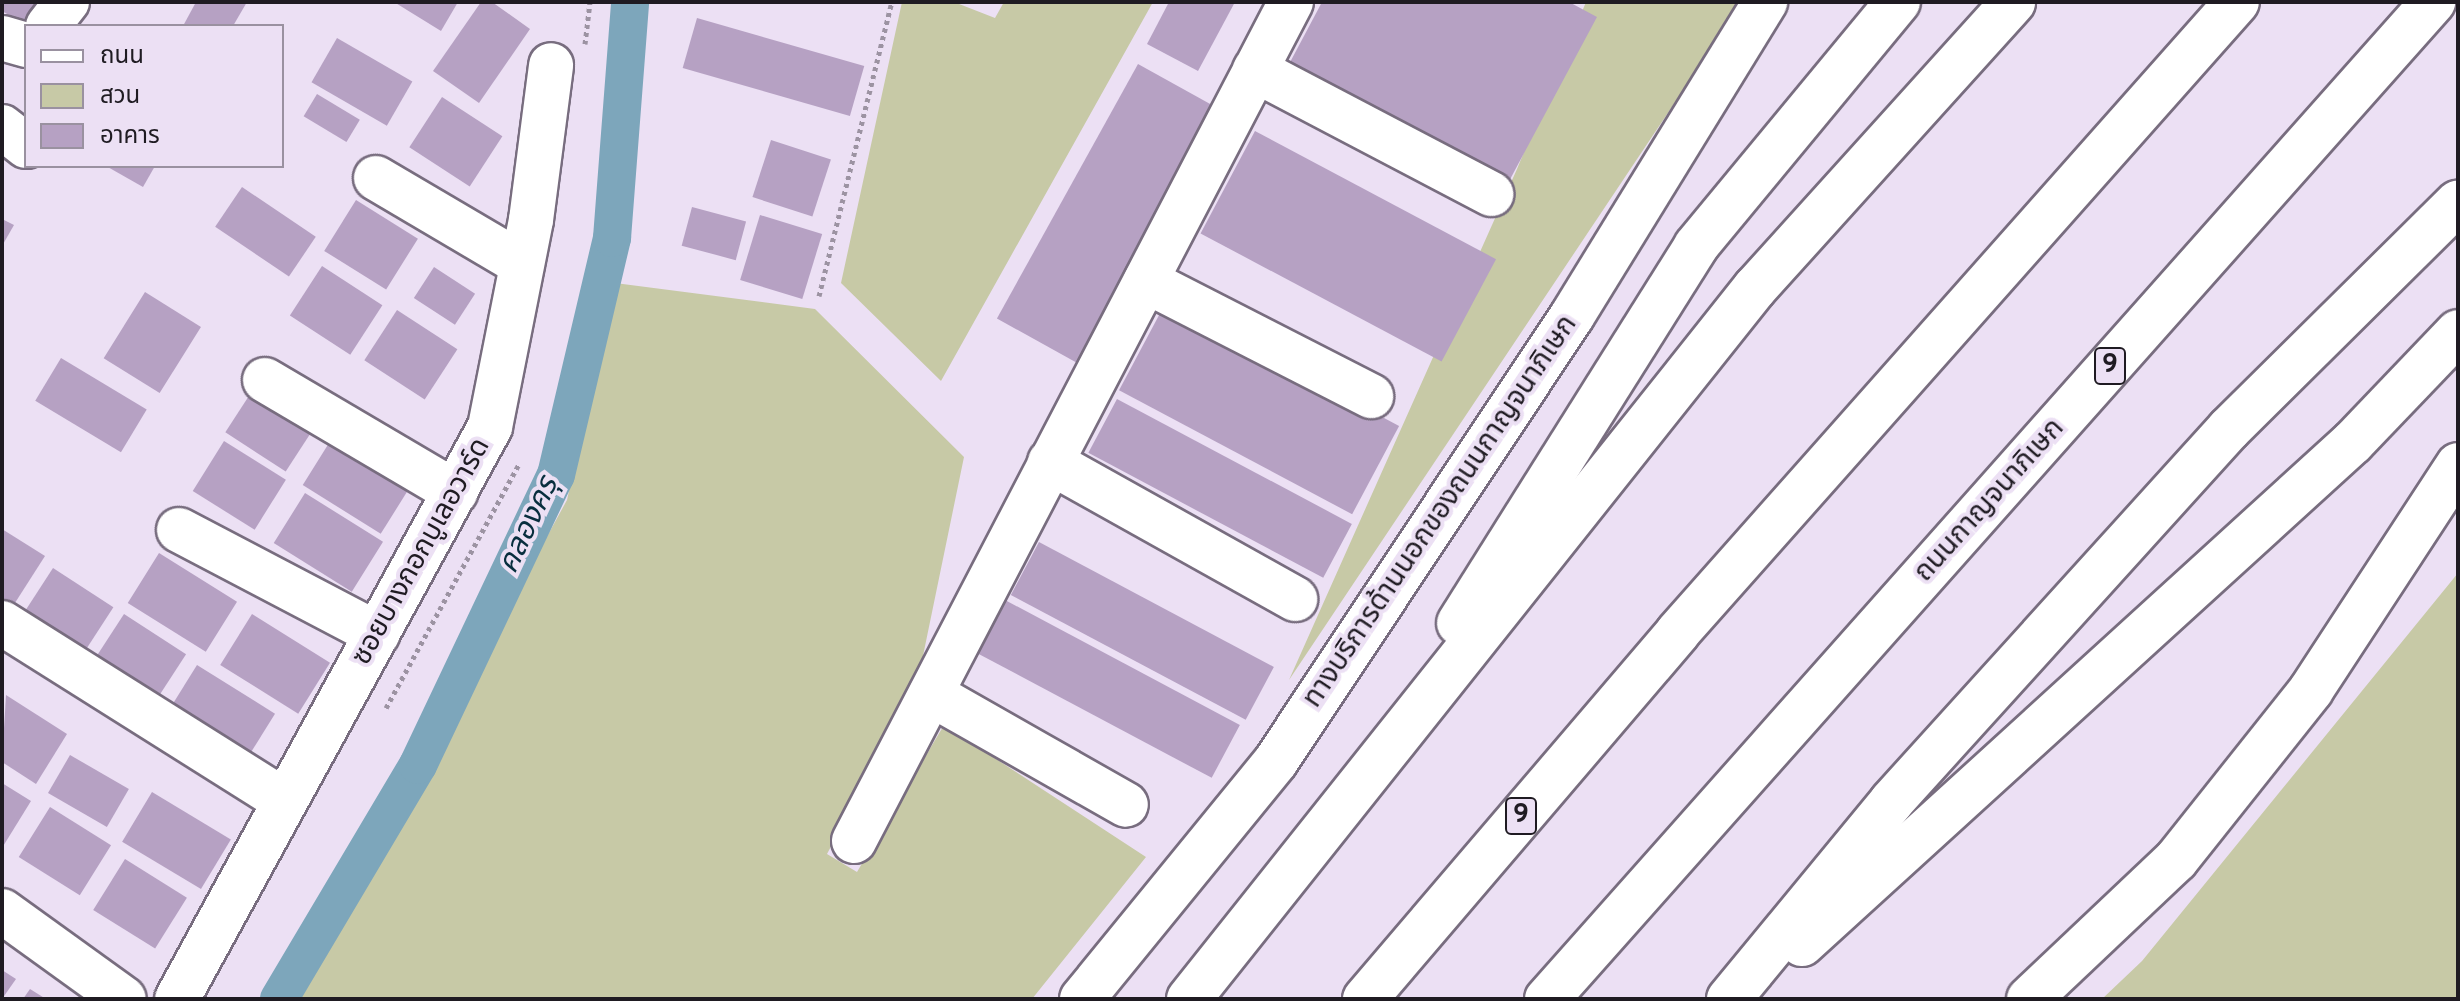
<!DOCTYPE html>
<html>
<head>
<meta charset="utf-8">
<style>
	body { margin:0 }
	#map { position:relative; width:2460px; height:1001px; overflow:hidden; background:#ece0f4; font-family:Overpass,"Noto Sans Thai",sans-serif }
	div>[style] { position:absolute }
	.green>* { inset:0; background:#c7c9a6 }
	.canal>* { height:38px; margin:-19px; padding:0 19px; transform-origin:19px; border-radius:19px; background:#7da6bb }
	.building>* { inset:0; background:#b6a1c3; transform-origin:0 0 }
	.path>* { height:5px; margin-top:-2.5px; transform-origin:0; background:repeating-linear-gradient(90deg,#9c93a2 0 4px,transparent 0 8px) }
	.roads { filter:drop-shadow(2px 0 #786d7f) drop-shadow(-2px 0 #786d7f) drop-shadow(0 2px #786d7f) drop-shadow(0 -2px #786d7f) }
	.minor>* { height:44px; margin:-22px; padding:0 22px; transform-origin:22px; border-radius:22px; background:#fff }
	.secondary>* { height:44px; margin:-22px; padding:0 22px; transform-origin:22px; border-radius:22px; background:#fff }
	.motorway>* { height:44px; margin:-22px; padding:0 22px; transform-origin:22px; border-radius:22px; background:#fff }
	span { translate:-50% -50%; white-space:nowrap; text-align:center; line-height:1.15; -webkit-text-stroke:8px #ece0f4; paint-order:stroke }
	.shield-label span { padding:2px 6px; background:#ece0f4; border:2px solid; border-radius:6px; -webkit-text-stroke-width:0 }
	.shield-label { font-size:26px; color:#1f1b22; font-weight:700 }
	.street-label { font-size:28px; color:#1f1b22 }
	.water-label { font-size:30px; color:#082e3e; font-style:italic }
	.frame { position:absolute; inset:0; border:4px solid #1f1b22; pointer-events:none }
	.legend { position:absolute; left:24px; top:24px; width:260px; height:144px; box-sizing:border-box; background:#ece0f4; border:2px solid #9a91a0; margin:0; padding:10px 14px; list-style:none; font-size:24px; color:#1f1b22 }
	.legend li { display:flex; align-items:center; gap:16px; height:40px }
	.legend b { width:40px; border:2px solid #9a91a0 }
</style>
</head>
<body>
<div id="map">
	<div class="green">
		<i style="clip-path:polygon(902px 2px,954px 2px,995px 18px,1004px 2px,1153px 2px,941px 381px,841px 283px)"></i>
		<i style="clip-path:polygon(1586px 2px,1742px 2px,1289px 680px,1517px 169px)"></i>
		<i style="clip-path:polygon(615px 283px,815px 309px,964px 457px,917px 685px,827px 854px,857px 872px,944px 725px,1146px 857px,1032px 999px,294px 999px,567px 500px)"></i>
		<i style="clip-path:polygon(2458px 573px,2458px 999px,2102px 999px,2142px 961px)"></i>
	</div>
	<div class="canal">
		<i style="left:279px;top:999px;width:272px;rotate:-59.3deg"></i>
		<i style="left:418px;top:765px;width:321px;rotate:-64.6deg"></i>
		<i style="left:556px;top:475px;width:244px;rotate:-76.7deg"></i>
		<i style="left:612px;top:238px;width:237px;rotate:-85.6deg"></i>
	</div>
	<div class="building">
		<i style="clip-path:polygon(2px 2px,37px 2px,24px 24px,2px 11px)"></i>
		<i style="clip-path:polygon(196px 2px,247px 2px,233px 26px,183px 26px)"></i>
		<i style="clip-path:polygon(394px 2px,458px 2px,441px 31px)"></i>
		<i style="clip-path:polygon(481px 2px,492px 2px,530px 29px,479px 103px,433px 71px)"></i>
		<i style="clip-path:polygon(1169px 2px,1235px 2px,1198px 71px,1147px 44px)"></i>
		<i style="clip-path:polygon(1322px 2px,1569px 2px,1597px 17px,1507px 185px,1288px 66px)"></i>
		<i style="left:697px;top:18px;width:174px;height:52px;rotate:16deg"></i>
		<i style="left:337px;top:38px;width:87px;height:51px;rotate:30deg"></i>
		<i style="left:1138px;top:64px;width:98px;height:291px;rotate:29deg"></i>
		<i style="left:317px;top:94px;width:50px;height:26px;rotate:31deg"></i>
		<i style="left:442px;top:97px;width:72px;height:60px;rotate:33deg"></i>
		<i style="left:1255px;top:131px;width:273px;height:116px;rotate:28deg"></i>
		<i style="left:771px;top:140px;width:63px;height:60px;rotate:18deg"></i>
		<i style="clip-path:polygon(106px 166px,155px 166px,143px 187px)"></i>
		<i style="left:242px;top:187px;width:89px;height:48px;rotate:34deg"></i>
		<i style="left:356px;top:200px;width:73px;height:60px;rotate:32deg"></i>
		<i style="left:692px;top:207px;width:56px;height:40px;rotate:15deg"></i>
		<i style="left:760px;top:215px;width:65px;height:68px;rotate:17deg"></i>
		<i style="clip-path:polygon(2px 219px,14px 225px,2px 246px)"></i>
		<i style="left:322px;top:266px;width:72px;height:59px;rotate:33deg"></i>
		<i style="left:434px;top:267px;width:49px;height:37px;rotate:33deg"></i>
		<i style="left:145px;top:292px;width:66px;height:78px;rotate:32deg"></i>
		<i style="left:1166px;top:302px;width:264px;height:100px;rotate:28deg"></i>
		<i style="left:397px;top:310px;width:72px;height:60px;rotate:33deg"></i>
		<i style="left:61px;top:358px;width:100px;height:50px;rotate:31deg"></i>
		<i style="left:258px;top:382px;width:72px;height:60px;rotate:33deg"></i>
		<i style="left:1117px;top:399px;width:266px;height:61px;rotate:28deg"></i>
		<i style="left:334px;top:435px;width:92px;height:59px;rotate:32deg"></i>
		<i style="left:224px;top:441px;width:73px;height:59px;rotate:32deg"></i>
		<i style="left:305px;top:493px;width:92px;height:59px;rotate:32deg"></i>
		<i style="clip-path:polygon(2px 529px,45px 556px,13px 606px,2px 599px)"></i>
		<i style="left:1039px;top:542px;width:266px;height:60px;rotate:28deg"></i>
		<i style="left:159px;top:553px;width:92px;height:59px;rotate:32deg"></i>
		<i style="left:53px;top:568px;width:72px;height:59px;rotate:33deg"></i>
		<i style="left:1005px;top:600px;width:266px;height:60px;rotate:28deg"></i>
		<i style="left:124px;top:614px;width:74px;height:60px;rotate:33deg"></i>
		<i style="left:252px;top:614px;width:92px;height:60px;rotate:32deg"></i>
		<i style="left:197px;top:665px;width:92px;height:60px;rotate:32deg"></i>
		<i style="clip-path:polygon(6px 695px,67px 734px,36px 784px,2px 762px)"></i>
		<i style="left:70px;top:755px;width:68px;height:44px;rotate:30deg"></i>
		<i style="clip-path:polygon(2px 783px,31px 801px,2px 848px)"></i>
		<i style="left:152px;top:792px;width:92px;height:58px;rotate:31deg"></i>
		<i style="left:50px;top:807px;width:72px;height:59px;rotate:32deg"></i>
		<i style="left:125px;top:859px;width:73px;height:60px;rotate:32deg"></i>
		<i style="clip-path:polygon(2px 970px,16px 979px,2px 999px)"></i>
		<i style="clip-path:polygon(30px 989px,46px 999px,23px 999px)"></i>
	</div>
	<div class="path">
		<i style="left:585px;top:44px;width:42px;rotate:-83.2deg"></i>
		<i style="left:819px;top:296px;width:303px;rotate:-76.1deg"></i>
		<i style="left:386px;top:708px;width:278px;rotate:-61.4deg"></i>
	</div>
	<div class="roads">
		<div class="minor">
			<i style="left:48px;top:26px;width:31px;rotate:-52deg"></i>
			<i style="left:2px;top:38px;width:25px;rotate:16deg"></i>
			<i style="left:1255px;top:70px;width:267px;rotate:27.7deg"></i>
			<i style="left:2px;top:127px;width:31px;rotate:38deg"></i>
			<i style="left:376px;top:178px;width:169px;rotate:30.5deg"></i>
			<i style="left:1146px;top:281px;width:253px;rotate:27.1deg"></i>
			<i style="left:265px;top:380px;width:221px;rotate:30.5deg"></i>
			<i style="left:1050px;top:462px;width:281px;rotate:29.2deg"></i>
			<i style="left:179px;top:530px;width:224px;rotate:27.7deg"></i>
			<i style="left:2px;top:623px;width:334px;rotate:32.2deg"></i>
			<i style="left:931px;top:694px;width:224px;rotate:29.6deg"></i>
			<i style="left:854px;top:841px;width:946px;rotate:-62.49deg"></i>
			<i style="left:2px;top:911px;width:150px;rotate:35.8deg"></i>
			<i style="left:177px;top:999px;width:652px;rotate:-61.31deg"></i>
			<i style="left:490px;top:427px;width:211px;rotate:-78.8deg"></i>
			<i style="left:531px;top:220px;width:156px;rotate:-82.6deg"></i>
		</div>
		<div class="secondary">
			<i style="left:1082px;top:999px;width:307px;rotate:-50.8deg"></i>
			<i style="left:1276px;top:761px;width:534px;rotate:-56.37deg"></i>
			<i style="left:1572px;top:316px;width:369px;rotate:-58.4deg"></i>
			<i style="left:2029px;top:999px;width:202px;rotate:-43.4deg"></i>
			<i style="left:2176px;top:860px;width:217px;rotate:-51.5deg"></i>
			<i style="left:2311px;top:690px;width:269px;rotate:-56.8deg"></i>
		</div>
		<div class="motorway">
			<i style="left:1459px;top:623px;width:445px;rotate:-57.8deg"></i>
			<i style="left:1696px;top:246px;width:317px;rotate:-50.4deg"></i>
			<i style="left:1802px;top:944px;width:745px;rotate:-42.34deg"></i>
			<i style="left:2353px;top:442px;width:152px;rotate:-46.3deg"></i>
			<i style="left:1189px;top:999px;width:909px;rotate:-51.48deg"></i>
			<i style="left:1755px;top:288px;width:385px;rotate:-47.9deg"></i>
			<i style="left:1365px;top:999px;width:482px;rotate:-49.5deg"></i>
			<i style="left:1678px;top:632px;width:842px;rotate:-48.42deg"></i>
			<i style="left:1547px;top:999px;width:1334px;rotate:-48.37deg"></i>
			<i style="left:1729px;top:999px;width:256px;rotate:-50.5deg"></i>
			<i style="left:1892px;top:801px;width:502px;rotate:-47.83deg"></i>
			<i style="left:2229px;top:429px;width:322px;rotate:-44.7deg"></i>
		</div>
	</div>
	<div class="shield-label">
		<span style="left:2110px;top:366px">9</span>
		<span style="left:1521px;top:816px">9</span>
	</div>
	<div class="street-label">
		<span style="left:1990px;top:501px;rotate:-48deg">ถนนกาญจนาภิเษก</span>
		<span style="left:1441px;top:512px;rotate:-56deg">ทางบริการด้านนอกของถนนกาญจนาภิเษก</span>
		<span style="left:422px;top:552px;rotate:-61deg">ซอยบางกอกบูเลอวาร์ด</span>
	</div>
	<div class="water-label">
		<span style="left:530px;top:526px;rotate:-65deg">คลองครุ</span>
	</div>
	<div class="frame"></div>
	<ul class="legend">
	<li><b style="height:10px;background:#fff"></b>ถนน</li>
	<li><b style="height:22px;background:#c7c9a6"></b>สวน</li>
	<li><b style="height:22px;background:#b6a1c3"></b>อาคาร</li>
	</ul>
</div>
</body>
</html>
